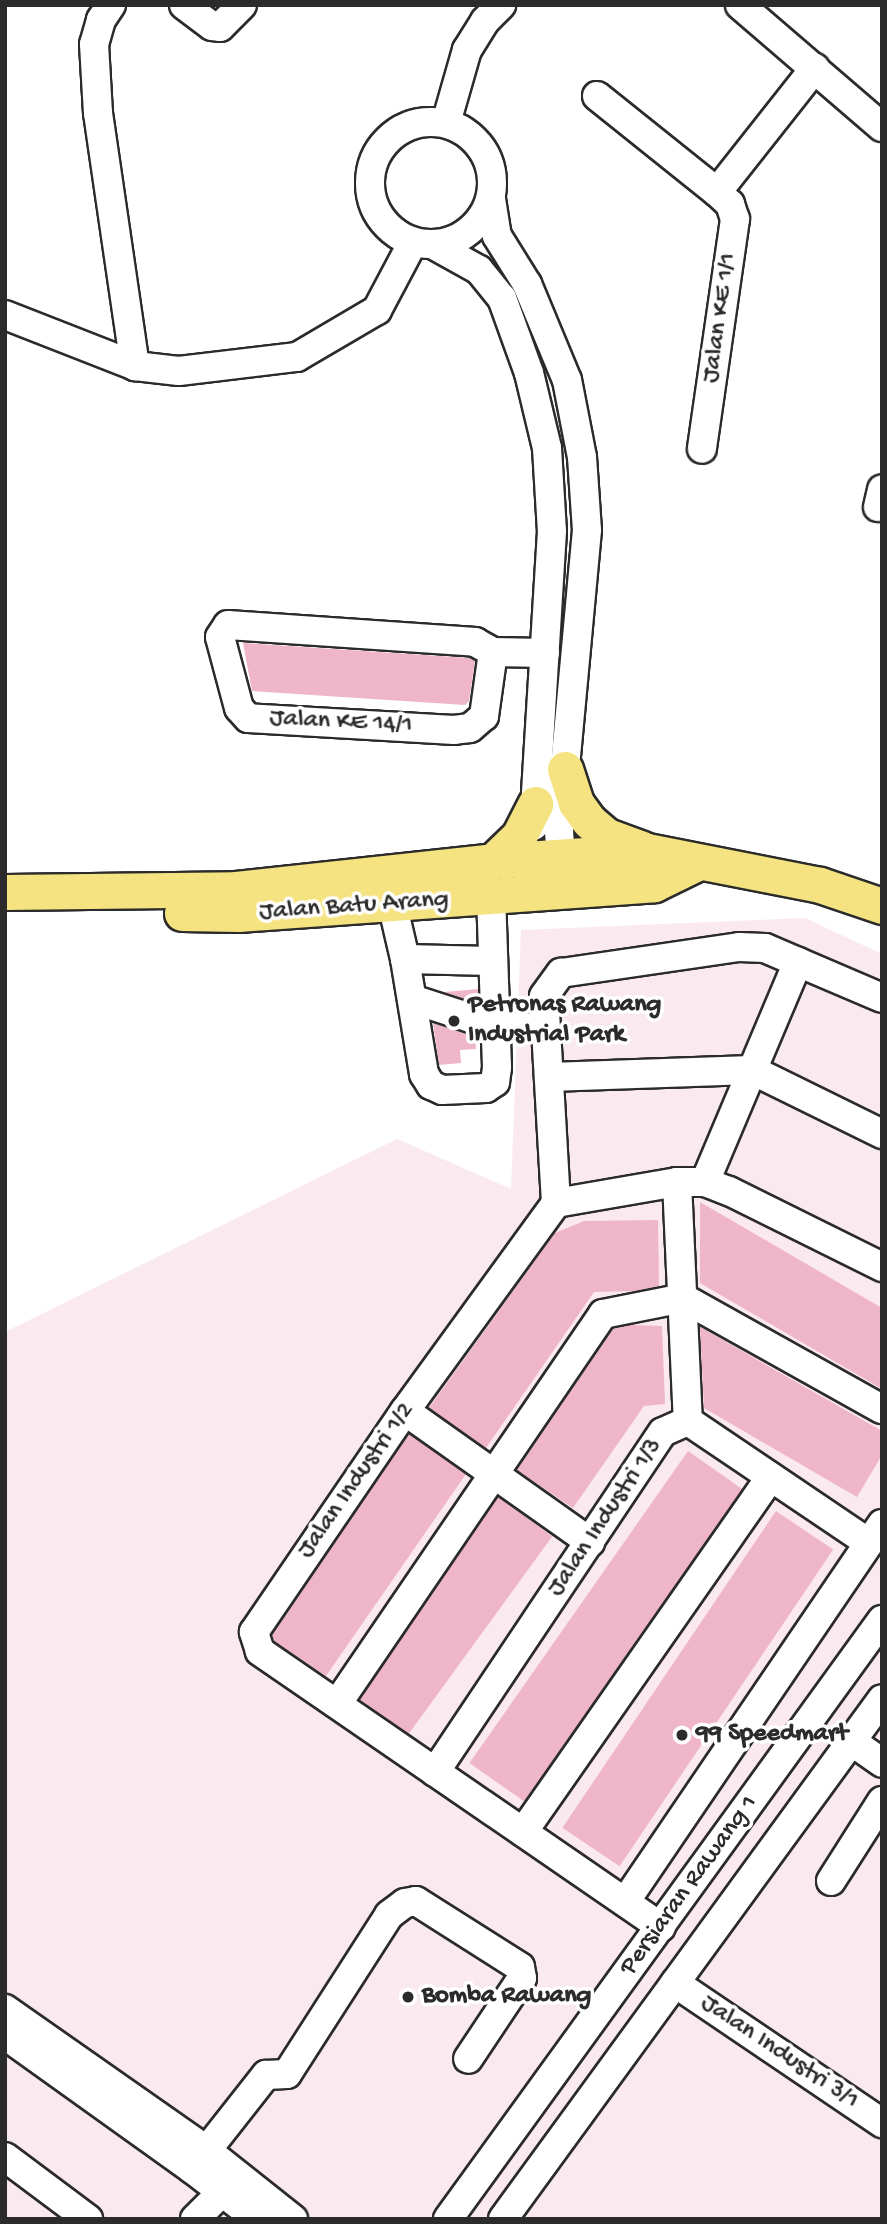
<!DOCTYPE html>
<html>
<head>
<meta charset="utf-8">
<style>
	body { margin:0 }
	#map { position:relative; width:887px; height:2224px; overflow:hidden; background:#fff; font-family:"Gochi Hand",sans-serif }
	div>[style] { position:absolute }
	.built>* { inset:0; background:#fae9ef }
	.building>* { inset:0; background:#efb6ca; transform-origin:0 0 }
	.roads { filter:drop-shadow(2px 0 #2b2b2b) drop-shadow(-2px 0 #2b2b2b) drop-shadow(0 2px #2b2b2b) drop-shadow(0 -2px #2b2b2b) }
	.minor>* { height:28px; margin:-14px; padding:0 14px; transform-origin:14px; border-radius:14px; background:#fff }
	.minor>.ring { margin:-14px; padding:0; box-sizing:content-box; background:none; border:28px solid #fff; border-radius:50% }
	.major>* { height:35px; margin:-17.5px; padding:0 17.5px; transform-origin:17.5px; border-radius:17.5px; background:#f5e382 }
	.dots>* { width:19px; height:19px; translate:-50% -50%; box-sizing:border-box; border:4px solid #fff; border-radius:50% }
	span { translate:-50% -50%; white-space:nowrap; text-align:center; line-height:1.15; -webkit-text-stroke:7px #fff; paint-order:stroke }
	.street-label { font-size:26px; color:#2b2b2b }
	.poi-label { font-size:26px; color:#2b2b2b; font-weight:700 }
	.left { translate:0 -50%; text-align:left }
	.frame { position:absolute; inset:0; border:7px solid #2b2b2b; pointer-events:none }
</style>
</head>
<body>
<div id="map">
	<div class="built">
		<i style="clip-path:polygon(805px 918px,882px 954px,882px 2219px,5px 2219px,5px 1332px,397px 1139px,511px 1189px,521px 930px)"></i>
	</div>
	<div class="building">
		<i style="clip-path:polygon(243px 643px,470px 658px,475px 661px,469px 701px,465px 705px,252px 691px)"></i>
		<i style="clip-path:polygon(478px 989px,478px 1003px,444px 992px)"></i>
		<i style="clip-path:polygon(433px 1023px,475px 1037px,476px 1049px,460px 1050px,461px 1063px,439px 1065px)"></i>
		<i style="clip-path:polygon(700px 1202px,882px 1308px,882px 1389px,700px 1283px)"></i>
		<i style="clip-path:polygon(658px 1220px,659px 1286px,634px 1291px,594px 1292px,486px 1448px,429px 1408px,555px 1233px,584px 1221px)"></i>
		<i style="clip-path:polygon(630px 1325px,662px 1326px,665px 1404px,644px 1406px,573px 1508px,517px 1470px,613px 1329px)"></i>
		<i style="clip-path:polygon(700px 1327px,882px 1431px,882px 1455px,857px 1497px,704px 1408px)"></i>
		<i style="clip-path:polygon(409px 1434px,466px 1474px,326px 1676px,274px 1641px,272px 1635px)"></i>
		<i style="left:688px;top:1451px;width:67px;height:381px;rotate:35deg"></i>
		<i style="left:498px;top:1497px;width:67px;height:245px;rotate:36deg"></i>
		<i style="left:776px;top:1511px;width:69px;height:382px;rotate:34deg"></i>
	</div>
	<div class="roads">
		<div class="minor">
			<i style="left:111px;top:5px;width:18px;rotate:124deg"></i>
			<i style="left:101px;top:20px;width:25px;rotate:106deg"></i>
			<i style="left:94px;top:44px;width:69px;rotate:86.7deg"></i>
			<i style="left:98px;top:113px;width:256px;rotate:81.7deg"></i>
			<i style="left:184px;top:5px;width:35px;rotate:37deg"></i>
			<i style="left:212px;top:26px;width:8px;rotate:7deg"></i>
			<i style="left:220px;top:27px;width:31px;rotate:-45deg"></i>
			<i style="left:740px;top:5px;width:187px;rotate:40.7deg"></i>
			<i style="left:597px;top:96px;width:154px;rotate:38.7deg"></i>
			<i style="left:717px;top:192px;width:18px;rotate:43deg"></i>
			<i style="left:730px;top:204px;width:16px;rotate:72deg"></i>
			<i style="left:735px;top:219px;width:232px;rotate:98.2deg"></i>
			<i class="ring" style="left:370px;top:122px;width:94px;height:94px"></i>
			<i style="left:446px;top:123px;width:76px;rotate:-74deg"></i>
			<i style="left:467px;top:50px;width:34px;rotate:-58deg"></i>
			<i style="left:485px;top:21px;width:23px;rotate:-45deg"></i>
			<i style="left:717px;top:192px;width:158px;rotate:-51.7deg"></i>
			<i style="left:491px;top:199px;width:37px;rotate:81deg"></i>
			<i style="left:497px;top:236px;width:57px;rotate:58deg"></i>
			<i style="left:527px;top:284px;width:104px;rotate:67.4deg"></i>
			<i style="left:567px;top:380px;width:78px;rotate:79deg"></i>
			<i style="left:582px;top:457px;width:73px;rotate:86.1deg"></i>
			<i style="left:587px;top:530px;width:302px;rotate:95.3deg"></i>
			<i style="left:559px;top:831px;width:45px;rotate:86.2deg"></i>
			<i style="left:434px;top:245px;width:51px;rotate:29.1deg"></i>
			<i style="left:479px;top:270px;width:36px;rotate:51deg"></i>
			<i style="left:502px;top:298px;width:80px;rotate:70.2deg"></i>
			<i style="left:529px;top:373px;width:77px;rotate:76.5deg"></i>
			<i style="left:547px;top:448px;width:83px;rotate:86.6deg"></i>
			<i style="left:552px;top:531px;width:295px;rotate:93.5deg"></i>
			<i style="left:5px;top:315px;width:140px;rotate:21.4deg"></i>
			<i style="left:135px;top:366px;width:44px;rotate:6.5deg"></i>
			<i style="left:179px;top:371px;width:119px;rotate:-6.8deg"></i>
			<i style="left:297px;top:357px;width:93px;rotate:-30.4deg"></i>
			<i style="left:377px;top:310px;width:77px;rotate:-62.1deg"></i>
			<i style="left:878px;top:507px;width:18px;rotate:-77deg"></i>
			<i style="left:493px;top:652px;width:65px;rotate:98deg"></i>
			<i style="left:484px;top:716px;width:18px;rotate:139deg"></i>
			<i style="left:470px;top:728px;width:16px;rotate:173deg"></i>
			<i style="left:454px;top:730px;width:206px;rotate:-176.7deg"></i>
			<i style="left:248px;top:718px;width:13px;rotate:-132deg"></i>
			<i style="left:239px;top:708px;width:73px;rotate:-105deg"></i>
			<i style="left:220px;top:637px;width:14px;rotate:-56deg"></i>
			<i style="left:228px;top:625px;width:248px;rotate:3.9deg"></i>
			<i style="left:475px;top:642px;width:21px;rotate:29deg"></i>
			<i style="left:493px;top:652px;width:52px;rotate:1.1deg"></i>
			<i style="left:392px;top:903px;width:57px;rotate:76.9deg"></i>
			<i style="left:405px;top:959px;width:117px;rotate:80.6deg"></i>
			<i style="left:424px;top:1074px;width:13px;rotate:58deg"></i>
			<i style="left:431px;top:1085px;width:12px;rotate:24deg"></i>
			<i style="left:442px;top:1090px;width:44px;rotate:-2.6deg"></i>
			<i style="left:486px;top:1088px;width:11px;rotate:-34deg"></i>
			<i style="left:495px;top:1082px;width:15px;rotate:-82deg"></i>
			<i style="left:497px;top:1067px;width:169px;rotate:-92deg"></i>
			<i style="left:405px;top:959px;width:87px;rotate:1.3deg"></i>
			<i style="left:412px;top:999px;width:87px;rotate:18deg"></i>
			<i style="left:495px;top:1026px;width:51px;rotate:2.2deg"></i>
			<i style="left:549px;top:1077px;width:203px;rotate:-2deg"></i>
			<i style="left:752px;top:1070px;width:145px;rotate:26.2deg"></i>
			<i style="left:677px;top:1182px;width:239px;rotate:87.4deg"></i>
			<i style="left:705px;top:1182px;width:239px;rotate:-67.1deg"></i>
			<i style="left:556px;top:1203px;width:207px;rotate:-93.3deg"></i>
			<i style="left:544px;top:996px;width:29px;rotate:-54deg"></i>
			<i style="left:561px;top:973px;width:180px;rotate:-8.3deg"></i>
			<i style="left:739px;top:947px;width:26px;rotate:2deg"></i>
			<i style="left:765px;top:948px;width:127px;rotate:23.1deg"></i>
			<i style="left:405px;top:1411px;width:227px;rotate:35.3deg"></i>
			<i style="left:337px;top:1704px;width:472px;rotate:-55.7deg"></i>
			<i style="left:603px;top:1314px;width:82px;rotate:-11.3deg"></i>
			<i style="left:683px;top:1298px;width:228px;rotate:29.2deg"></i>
			<i style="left:851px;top:1741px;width:38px;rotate:35deg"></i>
			<i style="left:435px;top:1772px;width:409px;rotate:-56.2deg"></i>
			<i style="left:663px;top:1432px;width:27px;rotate:-24deg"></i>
			<i style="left:688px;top:1421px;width:218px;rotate:34deg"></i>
			<i style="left:523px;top:1832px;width:433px;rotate:-55.1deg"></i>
			<i style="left:831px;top:1881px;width:95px;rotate:-57.5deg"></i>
			<i style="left:625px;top:1902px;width:457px;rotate:-55.8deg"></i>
			<i style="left:661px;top:1927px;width:487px;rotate:-145.5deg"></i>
			<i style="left:260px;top:1651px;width:20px;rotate:-108deg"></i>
			<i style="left:254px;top:1632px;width:268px;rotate:-55.7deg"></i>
			<i style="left:405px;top:1411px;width:257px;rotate:-54deg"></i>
			<i style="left:556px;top:1203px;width:123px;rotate:-9.8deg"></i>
			<i style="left:677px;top:1182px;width:28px"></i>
			<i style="left:705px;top:1182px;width:26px;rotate:21deg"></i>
			<i style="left:729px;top:1191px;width:171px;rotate:26.4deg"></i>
			<i style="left:675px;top:1983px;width:250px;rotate:34.1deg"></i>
			<i style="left:5px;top:2009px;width:246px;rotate:35deg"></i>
			<i style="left:206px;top:2150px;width:111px;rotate:38.4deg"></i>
			<i style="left:5px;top:2035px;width:230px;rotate:35.6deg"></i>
			<i style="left:192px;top:2169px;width:82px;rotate:37.6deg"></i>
			<i style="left:5px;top:2157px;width:104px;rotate:36.8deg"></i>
			<i style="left:192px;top:2169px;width:120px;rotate:-51.8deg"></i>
			<i style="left:266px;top:2075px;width:21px;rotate:-3deg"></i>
			<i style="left:287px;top:2074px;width:189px;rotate:-57.3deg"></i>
			<i style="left:389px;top:1915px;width:20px;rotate:-37deg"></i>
			<i style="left:405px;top:1903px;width:11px;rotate:-10deg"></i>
			<i style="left:416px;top:1901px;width:123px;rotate:32.4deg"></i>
			<i style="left:520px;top:1967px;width:11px;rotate:80deg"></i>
			<i style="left:522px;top:1978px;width:97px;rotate:123.7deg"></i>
			<i style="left:195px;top:2219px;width:37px;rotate:-45deg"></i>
			<i style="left:448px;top:2219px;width:740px;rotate:-54.08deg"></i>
			<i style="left:503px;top:2219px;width:643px;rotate:-53.91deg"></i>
		</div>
		<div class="major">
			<i style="left:565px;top:769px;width:36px;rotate:72deg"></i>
			<i style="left:576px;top:803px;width:22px;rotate:54deg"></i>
			<i style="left:589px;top:821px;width:23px;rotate:40deg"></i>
			<i style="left:607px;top:836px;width:37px;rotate:20deg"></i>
			<i style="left:493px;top:861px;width:36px;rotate:-44deg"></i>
			<i style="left:519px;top:836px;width:36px;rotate:-63deg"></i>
			<i style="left:5px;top:892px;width:231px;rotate:-0.7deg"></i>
			<i style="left:236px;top:889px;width:259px;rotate:-6.2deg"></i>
			<i style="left:493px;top:861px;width:154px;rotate:-3.7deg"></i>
			<i style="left:647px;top:851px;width:176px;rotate:11.1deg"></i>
			<i style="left:820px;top:885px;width:65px;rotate:18.7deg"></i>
			<i style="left:182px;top:913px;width:56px;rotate:1deg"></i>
			<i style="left:238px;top:914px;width:417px;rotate:-4.1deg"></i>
			<i style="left:654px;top:884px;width:48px;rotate:-26deg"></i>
		</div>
	</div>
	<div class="dots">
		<i style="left:454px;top:1021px;background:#2b2b2b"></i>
		<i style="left:682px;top:1735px;background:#2b2b2b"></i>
		<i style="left:408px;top:1997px;background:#2b2b2b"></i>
	</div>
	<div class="street-label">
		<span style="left:721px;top:318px;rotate:-82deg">Jalan KE 1/1</span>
		<span style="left:341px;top:723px;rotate:3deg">Jalan KE 14/1</span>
		<span style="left:354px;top:907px;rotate:-4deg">Jalan Batu Arang</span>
		<span style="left:357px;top:1481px;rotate:-55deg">Jalan Industri 1/2</span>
		<span style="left:606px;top:1518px;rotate:-56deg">Jalan Industri 1/3</span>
		<span style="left:690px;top:1886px;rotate:-54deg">Persiaran Rawang 1</span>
		<span style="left:779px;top:2053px;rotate:34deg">Jalan Industri 3/1</span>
	</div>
	<div class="poi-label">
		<span class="left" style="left:468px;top:1021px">Petronas Rawang<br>Industrial Park</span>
		<span class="left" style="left:696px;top:1735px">99 Speedmart</span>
		<span class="left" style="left:422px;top:1997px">Bomba Rawang</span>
	</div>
	<div class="frame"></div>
</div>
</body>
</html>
